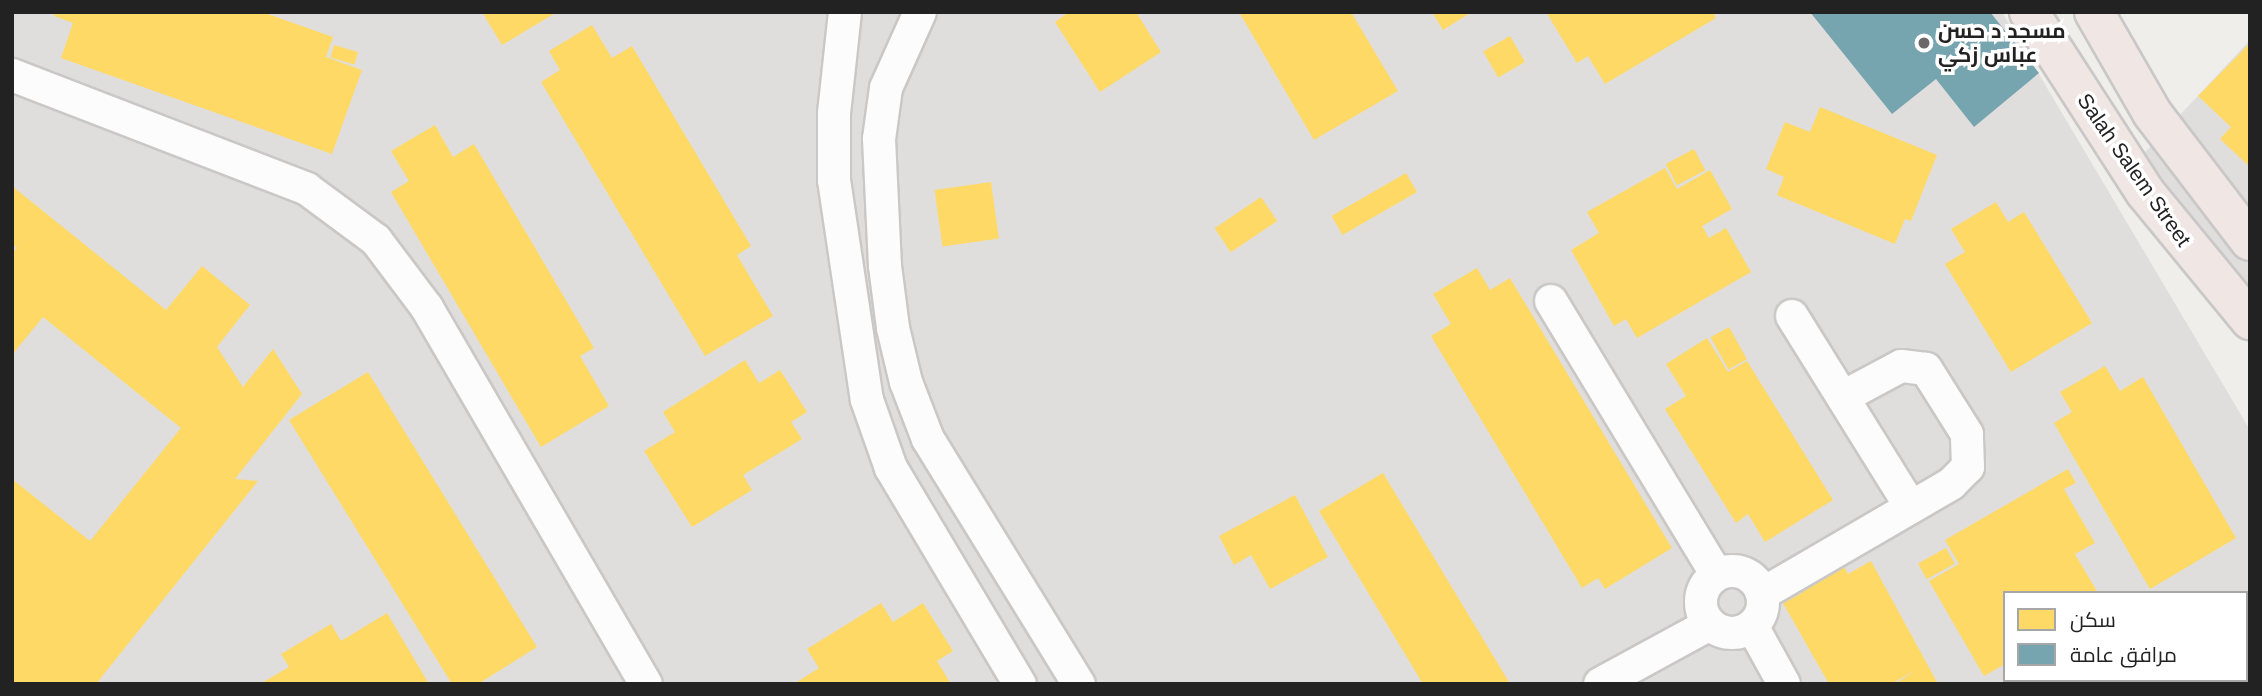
<!DOCTYPE html>
<html>
<head>
<meta charset="utf-8">
<style>
	body { margin:0 }
	#map { position:relative; width:2262px; height:696px; overflow:hidden; background:#f0eeeb; font-family:Arial,Cairo,sans-serif }
	div>[style] { position:absolute }
	.residential>* { inset:0; background:#dfdedc }
	.homes>* { inset:0; background:#ffd966; transform-origin:0 0 }
	.public>* { inset:0; background:#76a5af }
	.roads { filter:drop-shadow(2px 0 #c9c8c7) drop-shadow(-2px 0 #c9c8c7) drop-shadow(0 2px #c9c8c7) drop-shadow(0 -2px #c9c8c7) }
	.minor>* { height:32px; margin:-16px; padding:0 16px; transform-origin:16px; border-radius:16px; background:#fdfcfc }
	.minor>.ring { margin:-16px; padding:0; box-sizing:content-box; background:none; border:32px solid #fdfcfc; border-radius:50% }
	.trunk>* { height:38px; margin:-19px; padding:0 19px; transform-origin:19px; border-radius:19px; background:#f0e6e4 }
	.dots>* { width:19px; height:19px; translate:-50% -50%; box-sizing:border-box; border:4px solid #fff; border-radius:50% }
	span { translate:-50% -50%; white-space:nowrap; text-align:center; line-height:1.15; -webkit-text-stroke:7px #fff; paint-order:stroke }
	.poi-label { font-size:21px; color:#222; font-weight:700 }
	.left { translate:0 -50%; text-align:left }
	.street-label { font-size:21px; color:#222 }
	.frame { position:absolute; inset:0; border:14px solid #222; pointer-events:none }
	.legend { position:absolute; left:2003px; top:591px; width:245px; height:91px; box-sizing:border-box; background:#fff; border:2px solid #a7a7a7; margin:0; padding:9px 12px; list-style:none; font-size:21px; color:#222 }
	.legend li { display:flex; align-items:center; gap:14px; height:35px }
	.legend b { width:35px; border:2px solid #a7a7a7 }
</style>
</head>
<body>
<div id="map">
	<div class="residential">
		<i style="clip-path:polygon(evenodd,12px 12px,2002px 12px,2250px 430px,2250px 684px,12px 684px,12px 12px,2005px 593px,2246px 593px,2246px 680px,2005px 680px,2005px 593px)"></i>
		<i style="clip-path:polygon(2250px 40px,2250px 302px,2136px 162px)"></i>
	</div>
	<div class="homes">
		<i style="clip-path:polygon(55px 12px,262px 12px,333px 37px,326px 57px,362px 70px,332px 154px,61px 58px,73px 23px,54px 16px)"></i>
		<i style="clip-path:polygon(482px 12px,557px 12px,502px 45px)"></i>
		<i style="clip-path:polygon(1069px 12px,1136px 12px,1161px 52px,1100px 92px,1055px 22px)"></i>
		<i style="clip-path:polygon(1239px 12px,1351px 12px,1398px 91px,1314px 140px)"></i>
		<i style="clip-path:polygon(1432px 12px,1472px 12px,1443px 30px)"></i>
		<i style="clip-path:polygon(1546px 12px,1713px 12px,1716px 18px,1605px 84px,1588px 56px,1577px 63px)"></i>
		<i style="clip-path:polygon(592px 25px,612px 58px,632px 46px,751px 246px,737px 255px,773px 316px,705px 356px,541px 82px,560px 70px,549px 51px)"></i>
		<i style="left:1510px;top:36px;width:30px;height:31px;rotate:60deg"></i>
		<i style="clip-path:polygon(2250px 43px,2250px 167px,2220px 139px,2231px 127px,2198px 96px)"></i>
		<i style="left:334px;top:45px;width:25px;height:13px;rotate:16deg"></i>
		<i style="clip-path:polygon(1820px 107px,1937px 155px,1911px 221px,1905px 219px,1895px 244px,1777px 195px,1784px 177px,1766px 169px,1785px 122px,1810px 132px)"></i>
		<i style="clip-path:polygon(435px 125px,453px 157px,474px 144px,594px 348px,580px 356px,609px 406px,541px 447px,391px 192px,409px 181px,391px 151px)"></i>
		<i style="left:1694px;top:149px;width:24px;height:32px;rotate:62deg"></i>
		<i style="clip-path:polygon(1665px 168px,1677px 189px,1710px 170px,1732px 209px,1702px 226px,1709px 238px,1726px 228px,1751px 272px,1637px 338px,1626px 319px,1614px 326px,1571px 250px,1599px 233px,1587px 212px)"></i>
		<i style="left:1406px;top:173px;width:22px;height:86px;rotate:60deg"></i>
		<i style="left:991px;top:182px;width:57px;height:57px;rotate:82deg"></i>
		<i style="clip-path:polygon(12px 186px,166px 310px,202px 266px,250px 305px,217px 347px,243px 387px,273px 349px,302px 394px,235px 479px,258px 481px,96px 684px,12px 684px,12px 479px,90px 541px,181px 428px,43px 317px,12px 355px,12px 254px,17px 247px,12px 246px)"></i>
		<i style="left:1261px;top:197px;width:29px;height:56px;rotate:56deg"></i>
		<i style="clip-path:polygon(1996px 202px,2008px 222px,2024px 212px,2092px 323px,2011px 372px,1945px 264px,1965px 252px,1951px 229px)"></i>
		<i style="clip-path:polygon(1477px 268px,1490px 290px,1510px 278px,1672px 548px,1605px 589px,1598px 578px,1582px 588px,1431px 336px,1451px 324px,1433px 294px)"></i>
		<i style="left:1729px;top:327px;width:37px;height:21px;rotate:61deg"></i>
		<i style="clip-path:polygon(1707px 338px,1728px 372px,1747px 361px,1833px 500px,1765px 542px,1748px 514px,1736px 523px,1665px 409px,1686px 396px,1666px 364px)"></i>
		<i style="clip-path:polygon(745px 360px,759px 383px,780px 370px,807px 412px,791px 422px,802px 439px,743px 475px,752px 490px,692px 527px,644px 451px,675px 432px,663px 412px)"></i>
		<i style="clip-path:polygon(2105px 366px,2120px 391px,2143px 377px,2236px 538px,2150px 589px,2054px 423px,2072px 412px,2060px 392px)"></i>
		<i style="clip-path:polygon(368px 372px,537px 647px,478px 684px,452px 684px,289px 420px)"></i>
		<i style="clip-path:polygon(2068px 469px,2076px 483px,2064px 489px,2095px 543px,2075px 554px,2098px 593px,2005px 593px,2005px 664px,1984px 676px,1929px 581px,1959px 564px,1945px 540px)"></i>
		<i style="clip-path:polygon(1383px 473px,1509px 682px,1505px 684px,1423px 684px,1319px 511px)"></i>
		<i style="clip-path:polygon(1295px 495px,1328px 557px,1270px 589px,1251px 555px,1234px 565px,1219px 536px)"></i>
		<i style="clip-path:polygon(1829px 541px,1848px 574px,1871px 561px,1938px 684px,1895px 684px,1916px 670px,1891px 684px,1829px 684px,1783px 603px,1802px 593px,1786px 565px)"></i>
		<i style="left:1946px;top:548px;width:18px;height:32px;rotate:61deg"></i>
		<i style="clip-path:polygon(881px 603px,893px 622px,923px 603px,953px 651px,937px 661px,951px 684px,794px 684px,819px 668px,807px 649px)"></i>
		<i style="clip-path:polygon(387px 613px,429px 684px,260px 684px,289px 667px,281px 654px,331px 624px,341px 641px)"></i>
		<i style="left:2075px;top:680px;width:166px;height:4px"></i>
	</div>
	<div class="public">
		<i style="clip-path:polygon(1810px 12px,1990px 12px,2039px 73px,1974px 127px,1936px 79px,1892px 114px)"></i>
	</div>
	<div class="roads">
		<div class="minor">
			<i style="left:845px;top:12px;width:102px;rotate:96.2deg"></i>
			<i style="left:834px;top:113px;width:67px;rotate:90deg"></i>
			<i style="left:834px;top:180px;width:222px;rotate:81.5deg"></i>
			<i style="left:867px;top:400px;width:72px;rotate:70.6deg"></i>
			<i style="left:891px;top:468px;width:252px;rotate:59.2deg"></i>
			<i style="left:920px;top:12px;width:83px;rotate:114.1deg"></i>
			<i style="left:886px;top:88px;width:51px;rotate:97.8deg"></i>
			<i style="left:879px;top:139px;width:127px;rotate:87.3deg"></i>
			<i style="left:885px;top:266px;width:63px;rotate:82.6deg"></i>
			<i style="left:893px;top:328px;width:56px;rotate:76.5deg"></i>
			<i style="left:906px;top:382px;width:61px;rotate:68.9deg"></i>
			<i style="left:928px;top:439px;width:288px;rotate:58.4deg"></i>
			<i style="left:12px;top:75px;width:316px;rotate:21.1deg"></i>
			<i style="left:307px;top:189px;width:86px;rotate:36.5deg"></i>
			<i style="left:376px;top:240px;width:85px;rotate:53.1deg"></i>
			<i style="left:427px;top:308px;width:435px;rotate:59.8deg"></i>
			<i style="left:1551px;top:301px;width:320px;rotate:58.8deg"></i>
			<i style="left:1792px;top:316px;width:225px;rotate:58.1deg"></i>
			<i class="ring" style="left:1701px;top:571px;width:30px;height:30px"></i>
			<i style="left:1762px;top:594px;width:219px;rotate:-30.2deg"></i>
			<i style="left:1951px;top:484px;width:24px;rotate:-45deg"></i>
			<i style="left:1968px;top:467px;width:33px;rotate:-92deg"></i>
			<i style="left:1967px;top:434px;width:77px;rotate:-122.2deg"></i>
			<i style="left:1926px;top:369px;width:25px;rotate:-173deg"></i>
			<i style="left:1901px;top:366px;width:66px;rotate:151.9deg"></i>
			<i style="left:1752px;top:626px;width:66px;rotate:61.1deg"></i>
			<i style="left:1600px;top:684px;width:125px;rotate:-28.6deg"></i>
		</div>
		<div class="trunk">
			<i style="left:2029px;top:12px;width:214px;rotate:57.2deg"></i>
			<i style="left:2145px;top:192px;width:166px;rotate:50.6deg"></i>
			<i style="left:2094px;top:12px;width:116px;rotate:60.1deg"></i>
			<i style="left:2152px;top:113px;width:161px;rotate:52.6deg"></i>
		</div>
	</div>
	<div class="dots">
		<i style="left:1924px;top:43px;background:#6a6968"></i>
	</div>
	<div class="poi-label">
		<span class="left" style="left:1938px;top:43px">مسجد د حسن<br>عباس زكي</span>
	</div>
	<div class="street-label">
		<span style="left:2134px;top:170px;rotate:55deg">Salah Salem Street</span>
	</div>
	<div class="frame"></div>
	<ul class="legend">
	<li><b style="height:19px;background:#ffd966"></b>سكن</li>
	<li><b style="height:19px;background:#76a5af"></b>مرافق عامة</li>
	</ul>
</div>
</body>
</html>
